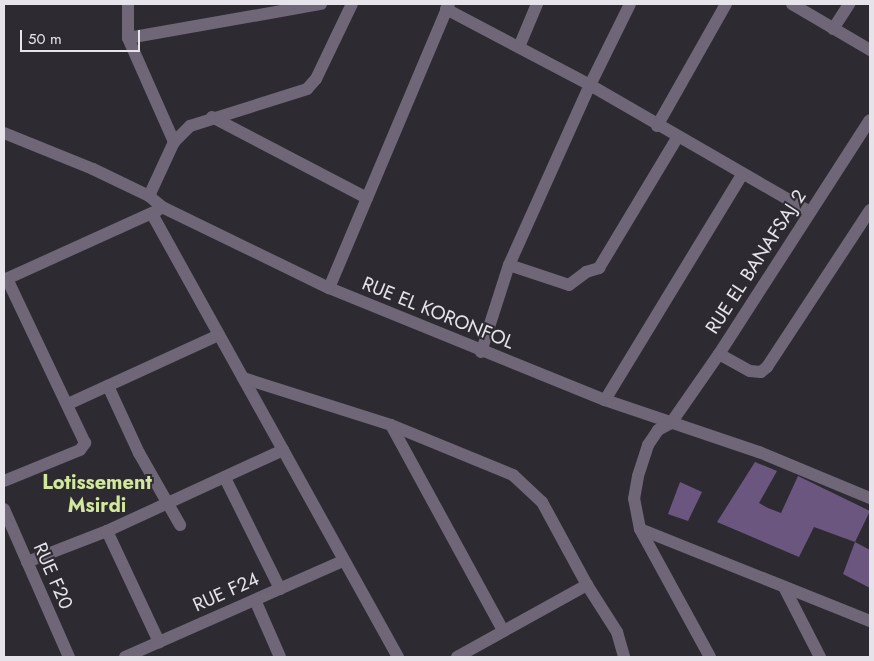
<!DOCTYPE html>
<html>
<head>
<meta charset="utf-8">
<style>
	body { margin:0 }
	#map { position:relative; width:874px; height:661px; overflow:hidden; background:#2e2a32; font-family:Jost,sans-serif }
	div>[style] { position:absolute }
	.building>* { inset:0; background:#6b567f }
	.minor>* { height:12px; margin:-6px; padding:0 6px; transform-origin:6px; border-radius:6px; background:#6f6678 }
	.tertiary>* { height:12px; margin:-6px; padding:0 6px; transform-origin:6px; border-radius:6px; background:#6f6678 }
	span { translate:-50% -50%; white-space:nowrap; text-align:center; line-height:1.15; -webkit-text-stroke:4px #2e2a32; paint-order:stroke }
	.street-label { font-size:19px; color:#e6e4ea }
	.neighbourhood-label { font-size:20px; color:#d1e89d; font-weight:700 }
	.frame { position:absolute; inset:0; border:5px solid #e6e4ea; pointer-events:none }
	.scale { position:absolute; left:20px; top:30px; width:120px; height:22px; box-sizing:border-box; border:2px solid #e6e4ea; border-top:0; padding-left:6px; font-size:15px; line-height:18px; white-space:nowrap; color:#e6e4ea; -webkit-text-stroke:4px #2e2a32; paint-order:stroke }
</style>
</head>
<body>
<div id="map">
	<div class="building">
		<i style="clip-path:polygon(755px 462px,777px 471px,759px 503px,768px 508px,781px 513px,798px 476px,870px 511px,855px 542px,870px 550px,870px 588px,843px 574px,855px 542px,814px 527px,799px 557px,717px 522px)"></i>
		<i style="clip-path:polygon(680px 482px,702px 492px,688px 521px,668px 514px)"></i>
	</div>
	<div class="minor">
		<i style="left:128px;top:4px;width:34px;rotate:90deg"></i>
		<i style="left:128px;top:38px;width:114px;rotate:66.1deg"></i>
		<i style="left:792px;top:4px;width:91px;rotate:30.5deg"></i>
		<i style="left:446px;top:9px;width:163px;rotate:27.8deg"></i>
		<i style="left:590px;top:85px;width:254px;rotate:30deg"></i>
		<i style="left:833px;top:29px;width:30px;rotate:-57deg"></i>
		<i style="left:128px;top:38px;width:196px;rotate:-10deg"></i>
		<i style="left:519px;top:47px;width:47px;rotate:-67.3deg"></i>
		<i style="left:212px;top:117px;width:175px;rotate:27.6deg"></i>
		<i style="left:657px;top:126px;width:140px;rotate:-60.5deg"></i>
		<i style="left:4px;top:133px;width:96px;rotate:22deg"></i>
		<i style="left:93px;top:169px;width:62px;rotate:25.7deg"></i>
		<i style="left:149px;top:196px;width:17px;rotate:40deg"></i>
		<i style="left:162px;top:207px;width:186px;rotate:25.9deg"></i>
		<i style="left:329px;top:288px;width:298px;rotate:22.1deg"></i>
		<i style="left:605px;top:400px;width:163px;rotate:18.7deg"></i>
		<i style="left:759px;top:452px;width:120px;rotate:22.5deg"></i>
		<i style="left:149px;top:196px;width:60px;rotate:-65.2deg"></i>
		<i style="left:174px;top:142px;width:23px;rotate:-45deg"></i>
		<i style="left:190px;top:126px;width:123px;rotate:-17.5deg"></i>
		<i style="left:307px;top:89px;width:13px;rotate:-48deg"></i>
		<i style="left:316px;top:79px;width:83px;rotate:-64.4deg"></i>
		<i style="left:152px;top:214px;width:507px;rotate:60.96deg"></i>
		<i style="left:509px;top:265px;width:63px;rotate:18.4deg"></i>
		<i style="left:569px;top:285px;width:21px;rotate:-37deg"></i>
		<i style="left:586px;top:272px;width:14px;rotate:-17deg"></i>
		<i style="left:599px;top:268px;width:152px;rotate:-59deg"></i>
		<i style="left:4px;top:280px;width:169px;rotate:-24.4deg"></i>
		<i style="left:329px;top:288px;width:308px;rotate:-67.1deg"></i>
		<i style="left:481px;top:352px;width:91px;rotate:-72.2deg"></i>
		<i style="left:509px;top:265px;width:197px;rotate:-65.8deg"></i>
		<i style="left:590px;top:85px;width:90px;rotate:-63.7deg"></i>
		<i style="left:719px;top:354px;width:35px;rotate:29deg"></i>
		<i style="left:750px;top:371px;width:11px;rotate:5deg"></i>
		<i style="left:761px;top:372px;width:8px;rotate:-40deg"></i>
		<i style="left:767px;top:367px;width:188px;rotate:-56.7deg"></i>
		<i style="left:243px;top:378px;width:155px;rotate:17.6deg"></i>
		<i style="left:391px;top:425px;width:132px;rotate:22.3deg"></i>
		<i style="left:513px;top:475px;width:40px;rotate:43deg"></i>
		<i style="left:542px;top:502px;width:94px;rotate:61.5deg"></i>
		<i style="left:587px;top:585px;width:56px;rotate:57.4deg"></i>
		<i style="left:617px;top:632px;width:26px;rotate:74deg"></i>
		<i style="left:108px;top:386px;width:74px;rotate:65.2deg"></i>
		<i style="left:139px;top:453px;width:83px;rotate:60.3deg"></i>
		<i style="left:605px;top:400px;width:263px;rotate:-58.7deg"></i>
		<i style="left:68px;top:404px;width:166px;rotate:-24.6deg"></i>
		<i style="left:391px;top:425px;width:234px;rotate:61.4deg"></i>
		<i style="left:225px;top:478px;width:124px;rotate:63.6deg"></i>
		<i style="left:4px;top:481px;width:82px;rotate:-22.2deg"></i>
		<i style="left:80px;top:450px;width:9px;rotate:-54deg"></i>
		<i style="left:85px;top:443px;width:182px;rotate:-115.4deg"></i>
		<i style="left:640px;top:529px;width:248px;rotate:21.8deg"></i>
		<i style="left:107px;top:531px;width:123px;rotate:64.9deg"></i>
		<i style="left:27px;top:562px;width:86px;rotate:-21.2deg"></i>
		<i style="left:107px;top:531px;width:194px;rotate:-24.7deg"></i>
		<i style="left:784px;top:587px;width:79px;rotate:62.8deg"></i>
		<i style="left:255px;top:600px;width:62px;rotate:66.3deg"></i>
		<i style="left:125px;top:657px;width:238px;rotate:-23.8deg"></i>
		<i style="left:457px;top:657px;width:149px;rotate:-29deg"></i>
		<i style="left:710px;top:657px;width:146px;rotate:-118.7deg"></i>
		<i style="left:640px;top:529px;width:31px;rotate:-101deg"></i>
		<i style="left:634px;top:499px;width:23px;rotate:-80deg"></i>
		<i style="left:638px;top:476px;width:33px;rotate:-72deg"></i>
		<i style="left:648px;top:445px;width:18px;rotate:-56deg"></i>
		<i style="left:658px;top:430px;width:15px;rotate:-28deg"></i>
		<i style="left:671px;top:423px;width:84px;rotate:-55.2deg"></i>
		<i style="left:719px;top:354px;width:278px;rotate:-57.2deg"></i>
	</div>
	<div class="tertiary">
		<i style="left:4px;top:509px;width:162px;rotate:66.3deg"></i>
	</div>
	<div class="street-label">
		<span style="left:756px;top:262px;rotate:-57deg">RUE EL BANAFSAJ 2</span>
		<span style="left:438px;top:313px;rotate:22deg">RUE EL KORONFOL</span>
		<span style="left:53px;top:576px;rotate:66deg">RUE F20</span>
		<span style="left:226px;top:592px;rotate:-24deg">RUE F24</span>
	</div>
	<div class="neighbourhood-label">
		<span style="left:97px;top:494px">Lotissement<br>Msirdi</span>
	</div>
	<div class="frame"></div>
	<div class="scale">50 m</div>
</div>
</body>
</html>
